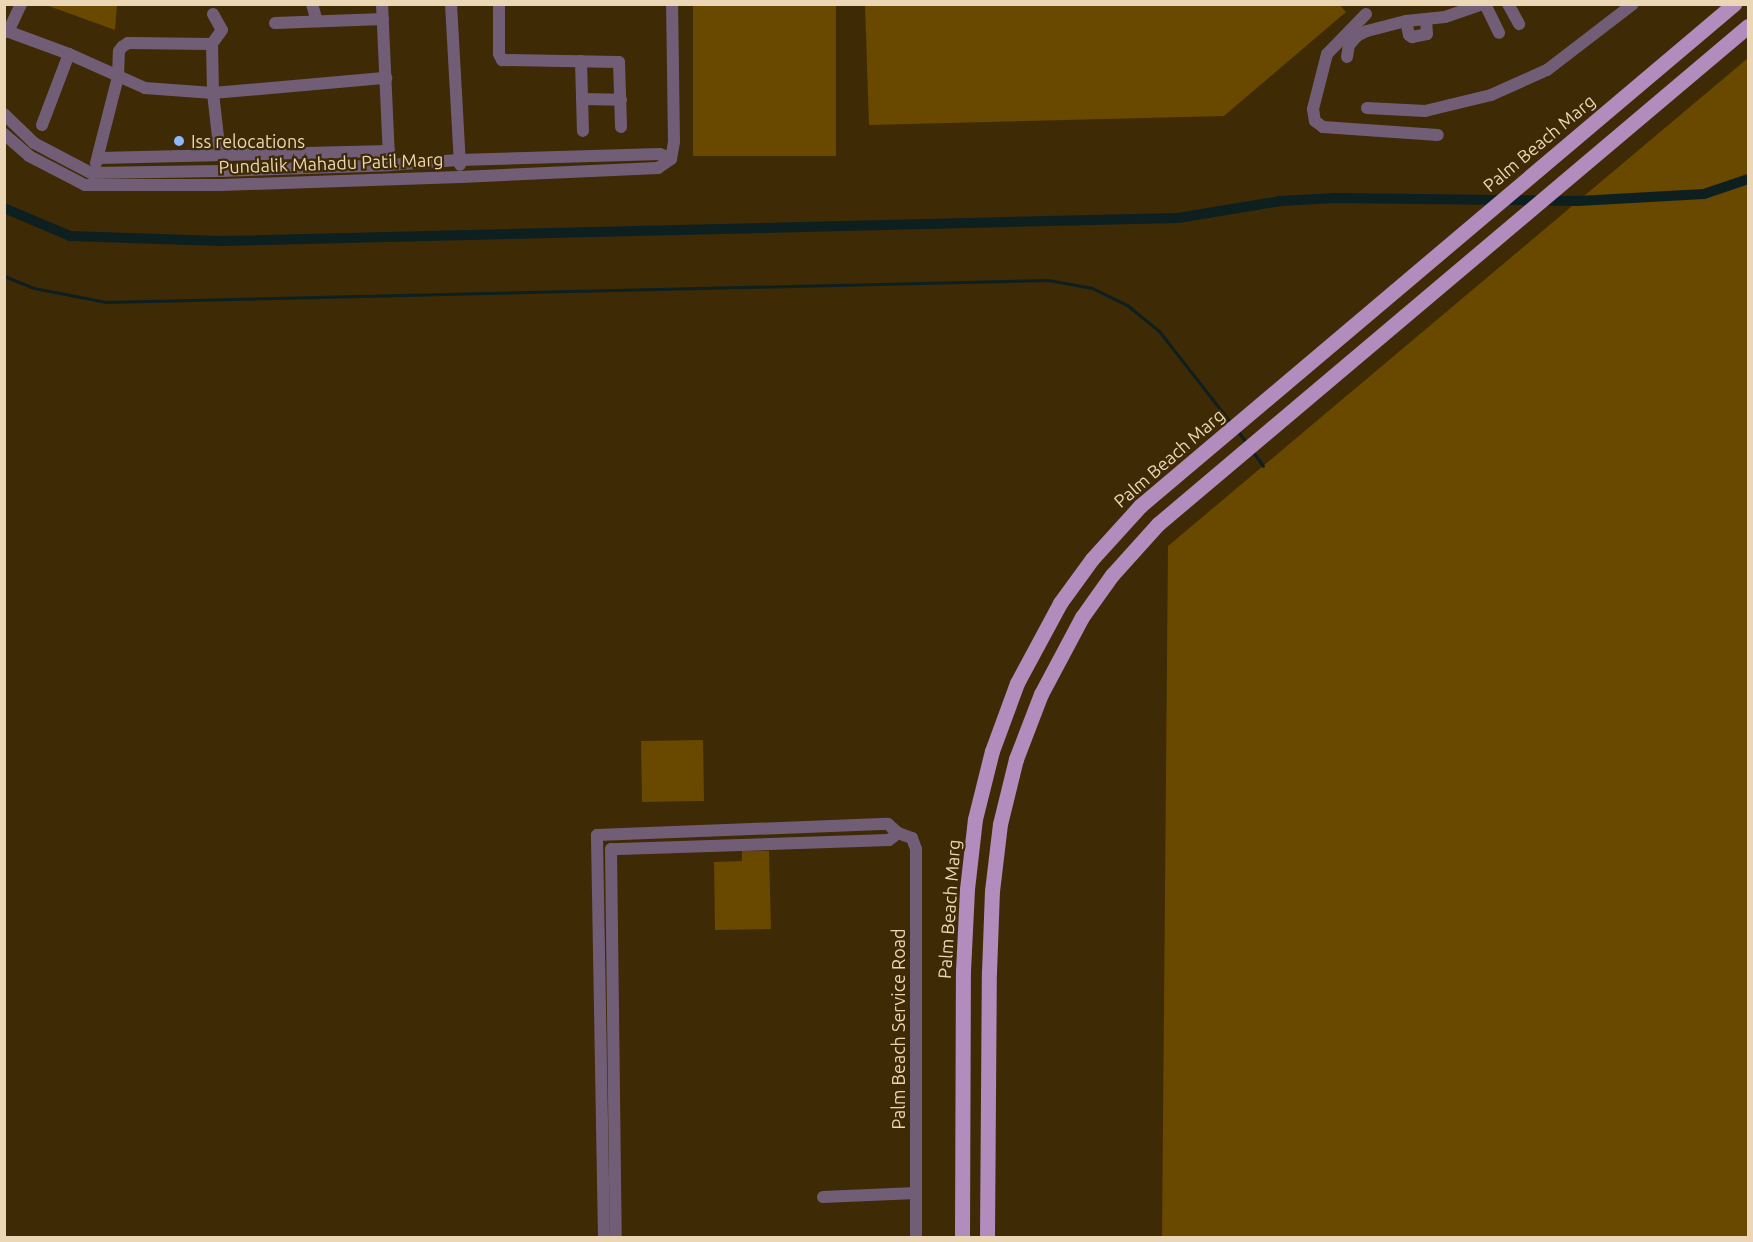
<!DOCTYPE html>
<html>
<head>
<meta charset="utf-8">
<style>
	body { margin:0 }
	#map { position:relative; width:1753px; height:1242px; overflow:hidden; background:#3e2a05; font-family:Ubuntu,sans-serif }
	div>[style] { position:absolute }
	.green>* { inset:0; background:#694800; transform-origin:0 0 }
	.stream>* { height:3px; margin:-1.5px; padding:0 1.5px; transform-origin:1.5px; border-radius:1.5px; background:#0e1f20 }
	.canal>* { height:10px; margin:-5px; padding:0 5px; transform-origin:5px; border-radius:5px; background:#0e1f20 }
	.minor>* { height:12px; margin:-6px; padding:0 6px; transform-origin:6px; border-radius:6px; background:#715e76 }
	.primary>* { height:15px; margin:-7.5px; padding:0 7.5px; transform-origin:7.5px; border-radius:7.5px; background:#b28cbd }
	.dots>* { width:16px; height:16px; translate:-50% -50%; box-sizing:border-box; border:3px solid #3e2a05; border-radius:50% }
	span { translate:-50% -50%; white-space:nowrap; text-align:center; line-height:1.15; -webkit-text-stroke:4.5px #3e2a05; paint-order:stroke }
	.poi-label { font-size:18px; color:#ebd6b6 }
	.left { translate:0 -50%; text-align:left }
	.street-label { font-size:18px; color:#ebd6b6 }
	.frame { position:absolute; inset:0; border:6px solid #ebd6b6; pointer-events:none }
</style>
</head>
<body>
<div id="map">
	<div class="green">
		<i style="clip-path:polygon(1339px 4px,1346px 12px,1224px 116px,869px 125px,865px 5px)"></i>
		<i style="clip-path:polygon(46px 5px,117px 5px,115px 30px)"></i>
		<i style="left:693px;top:5px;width:143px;height:151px"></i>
		<i style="clip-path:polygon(1748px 58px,1748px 1237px,1162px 1237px,1168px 546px)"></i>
		<i style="left:703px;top:740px;width:61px;height:62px;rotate:89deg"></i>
		<i style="clip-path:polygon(742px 851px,769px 851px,771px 929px,715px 930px,714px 862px,742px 861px)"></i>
	</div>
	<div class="stream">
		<i style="left:4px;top:276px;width:32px;rotate:22deg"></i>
		<i style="left:34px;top:288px;width:73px;rotate:11deg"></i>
		<i style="left:106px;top:302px;width:942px;rotate:-1.34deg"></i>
		<i style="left:1048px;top:280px;width:45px;rotate:10.3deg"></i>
		<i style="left:1092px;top:288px;width:39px;rotate:26deg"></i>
		<i style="left:1127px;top:305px;width:41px;rotate:39.1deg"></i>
		<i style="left:1159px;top:331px;width:117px;rotate:52deg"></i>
		<i style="left:1237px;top:430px;width:17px;rotate:54deg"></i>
		<i style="left:1253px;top:452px;width:17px;rotate:54deg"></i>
	</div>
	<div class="canal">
		<i style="left:4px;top:208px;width:72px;rotate:23deg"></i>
		<i style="left:70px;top:236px;width:151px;rotate:1.9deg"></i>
		<i style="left:221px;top:241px;width:957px;rotate:-1.38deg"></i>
		<i style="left:1178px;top:218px;width:104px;rotate:-9.4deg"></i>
		<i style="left:1281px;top:201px;width:54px;rotate:-3.2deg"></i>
		<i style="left:1335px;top:198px;width:243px;rotate:0.7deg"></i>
		<i style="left:1578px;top:201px;width:126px;rotate:-3.2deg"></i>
		<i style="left:1704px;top:194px;width:46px;rotate:-18.8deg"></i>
	</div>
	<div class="minor">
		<i style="left:312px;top:4px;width:18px;rotate:74deg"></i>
		<i style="left:382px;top:4px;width:155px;rotate:87.4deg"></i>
		<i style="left:451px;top:4px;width:161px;rotate:86.8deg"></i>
		<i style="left:499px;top:4px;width:50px;rotate:90deg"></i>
		<i style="left:499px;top:54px;width:7px;rotate:63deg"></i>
		<i style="left:502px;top:60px;width:117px;rotate:1deg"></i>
		<i style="left:619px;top:62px;width:65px;rotate:88.2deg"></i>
		<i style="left:1485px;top:4px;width:32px;rotate:64deg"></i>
		<i style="left:1508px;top:4px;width:23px;rotate:61deg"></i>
		<i style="left:213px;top:14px;width:18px;rotate:61deg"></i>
		<i style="left:222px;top:30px;width:17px;rotate:126deg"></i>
		<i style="left:212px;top:44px;width:49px;rotate:88.8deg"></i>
		<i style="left:213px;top:93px;width:61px;rotate:83.5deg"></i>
		<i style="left:1366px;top:14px;width:56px;rotate:134.3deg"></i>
		<i style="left:1327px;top:54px;width:57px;rotate:104.3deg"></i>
		<i style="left:1313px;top:109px;width:12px;rotate:81deg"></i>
		<i style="left:1315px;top:121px;width:10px;rotate:37deg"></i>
		<i style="left:1323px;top:127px;width:115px;rotate:4deg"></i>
		<i style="left:1406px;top:21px;width:14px;rotate:78deg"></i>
		<i style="left:1409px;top:35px;width:4px;rotate:34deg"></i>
		<i style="left:1412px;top:37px;width:15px;rotate:-11deg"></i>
		<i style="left:1427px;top:34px;width:15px;rotate:-94deg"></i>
		<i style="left:275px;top:23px;width:108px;rotate:-2.1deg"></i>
		<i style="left:4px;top:30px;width:69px;rotate:20.3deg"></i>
		<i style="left:69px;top:54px;width:83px;rotate:24.1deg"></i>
		<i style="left:145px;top:88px;width:68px;rotate:4.2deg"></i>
		<i style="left:213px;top:93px;width:174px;rotate:-5deg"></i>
		<i style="left:8px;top:32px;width:31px;rotate:-65deg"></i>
		<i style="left:1347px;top:57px;width:12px;rotate:-81deg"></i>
		<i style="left:1349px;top:45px;width:12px;rotate:-48deg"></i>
		<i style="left:1357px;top:36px;width:11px;rotate:-27deg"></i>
		<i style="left:1367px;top:31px;width:40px;rotate:-14.4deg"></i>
		<i style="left:1406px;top:21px;width:39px;rotate:-6deg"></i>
		<i style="left:1445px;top:17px;width:39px;rotate:-19deg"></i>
		<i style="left:581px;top:61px;width:70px;rotate:88.4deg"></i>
		<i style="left:582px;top:99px;width:39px;rotate:1deg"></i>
		<i style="left:1367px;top:108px;width:58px;rotate:3deg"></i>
		<i style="left:1425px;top:111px;width:68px;rotate:-13.6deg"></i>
		<i style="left:1491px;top:95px;width:61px;rotate:-24.1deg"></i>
		<i style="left:1547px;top:70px;width:108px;rotate:-37.5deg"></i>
		<i style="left:4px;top:114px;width:42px;rotate:44deg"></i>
		<i style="left:34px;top:143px;width:64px;rotate:27.8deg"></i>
		<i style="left:91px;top:173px;width:130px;rotate:-0.9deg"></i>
		<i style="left:221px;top:171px;width:168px;rotate:-2deg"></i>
		<i style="left:389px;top:165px;width:70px;rotate:-4.1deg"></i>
		<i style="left:459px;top:160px;width:201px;rotate:-1.7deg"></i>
		<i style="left:660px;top:154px;width:12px;rotate:24deg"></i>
		<i style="left:42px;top:125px;width:76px;rotate:-69.2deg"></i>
		<i style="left:4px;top:134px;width:33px;rotate:41deg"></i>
		<i style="left:29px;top:156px;width:63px;rotate:27.4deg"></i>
		<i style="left:85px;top:185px;width:136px"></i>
		<i style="left:221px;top:185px;width:239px;rotate:-1.9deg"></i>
		<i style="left:460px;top:177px;width:198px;rotate:-2.6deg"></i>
		<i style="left:658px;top:168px;width:16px;rotate:-35deg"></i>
		<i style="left:99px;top:158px;width:290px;rotate:-1.4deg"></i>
		<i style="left:671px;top:159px;width:17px;rotate:-80deg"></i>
		<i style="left:674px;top:142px;width:138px;rotate:-90.8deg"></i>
		<i style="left:96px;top:163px;width:89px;rotate:-75.7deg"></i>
		<i style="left:118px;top:77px;width:26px;rotate:-88deg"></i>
		<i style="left:119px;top:51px;width:5px;rotate:-53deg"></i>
		<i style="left:122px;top:47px;width:7px;rotate:-34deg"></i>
		<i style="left:128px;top:43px;width:84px;rotate:0.7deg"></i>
		<i style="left:898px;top:833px;width:15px;rotate:20deg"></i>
		<i style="left:912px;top:838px;width:12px;rotate:70deg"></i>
		<i style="left:916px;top:849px;width:389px;rotate:90deg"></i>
		<i style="left:823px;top:1197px;width:93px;rotate:-2.5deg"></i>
		<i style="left:604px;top:1238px;width:403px;rotate:-91deg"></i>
		<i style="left:597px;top:835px;width:291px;rotate:-2.2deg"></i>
		<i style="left:888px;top:824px;width:13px;rotate:42deg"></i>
		<i style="left:898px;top:833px;width:11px;rotate:142deg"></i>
		<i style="left:889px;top:840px;width:278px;rotate:178.1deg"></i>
		<i style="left:611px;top:849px;width:389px;rotate:89.3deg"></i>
	</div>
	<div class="primary">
		<i style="left:962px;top:1238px;width:267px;rotate:-89.8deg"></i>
		<i style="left:963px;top:971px;width:82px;rotate:-87.2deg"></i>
		<i style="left:967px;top:889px;width:70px;rotate:-83.5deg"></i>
		<i style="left:975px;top:819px;width:70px;rotate:-76deg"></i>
		<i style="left:992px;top:751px;width:72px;rotate:-69.8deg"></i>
		<i style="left:1017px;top:683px;width:91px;rotate:-61.7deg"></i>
		<i style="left:1060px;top:603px;width:54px;rotate:-54deg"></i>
		<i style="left:1092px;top:559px;width:72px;rotate:-47.8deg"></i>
		<i style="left:1140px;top:506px;width:778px;rotate:-40.2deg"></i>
		<i style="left:987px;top:1238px;width:266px;rotate:-89.6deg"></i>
		<i style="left:989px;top:972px;width:81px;rotate:-87.9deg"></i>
		<i style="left:992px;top:891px;width:67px;rotate:-83.2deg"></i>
		<i style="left:1000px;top:824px;width:67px;rotate:-76.2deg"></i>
		<i style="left:1016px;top:759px;width:70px;rotate:-69deg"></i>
		<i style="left:1041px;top:694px;width:87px;rotate:-62deg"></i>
		<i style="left:1082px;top:617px;width:52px;rotate:-54.5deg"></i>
		<i style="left:1112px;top:575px;width:69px;rotate:-48deg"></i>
		<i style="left:1158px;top:524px;width:772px;rotate:-40.17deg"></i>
	</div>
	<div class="dots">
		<i style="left:179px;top:141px;background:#8db9fc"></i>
	</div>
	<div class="poi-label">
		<span class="left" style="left:191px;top:141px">Iss relocations</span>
	</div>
	<div class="street-label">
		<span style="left:1539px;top:143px;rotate:-40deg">Palm Beach Marg</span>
		<span style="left:331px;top:163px;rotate:-2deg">Pundalik Mahadu Patil Marg</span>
		<span style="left:1169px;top:458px;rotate:-41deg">Palm Beach Marg</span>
		<span style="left:949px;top:909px;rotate:-86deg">Palm Beach Marg</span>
		<span style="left:898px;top:1029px;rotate:-90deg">Palm Beach Service Road</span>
	</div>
	<div class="frame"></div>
</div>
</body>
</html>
